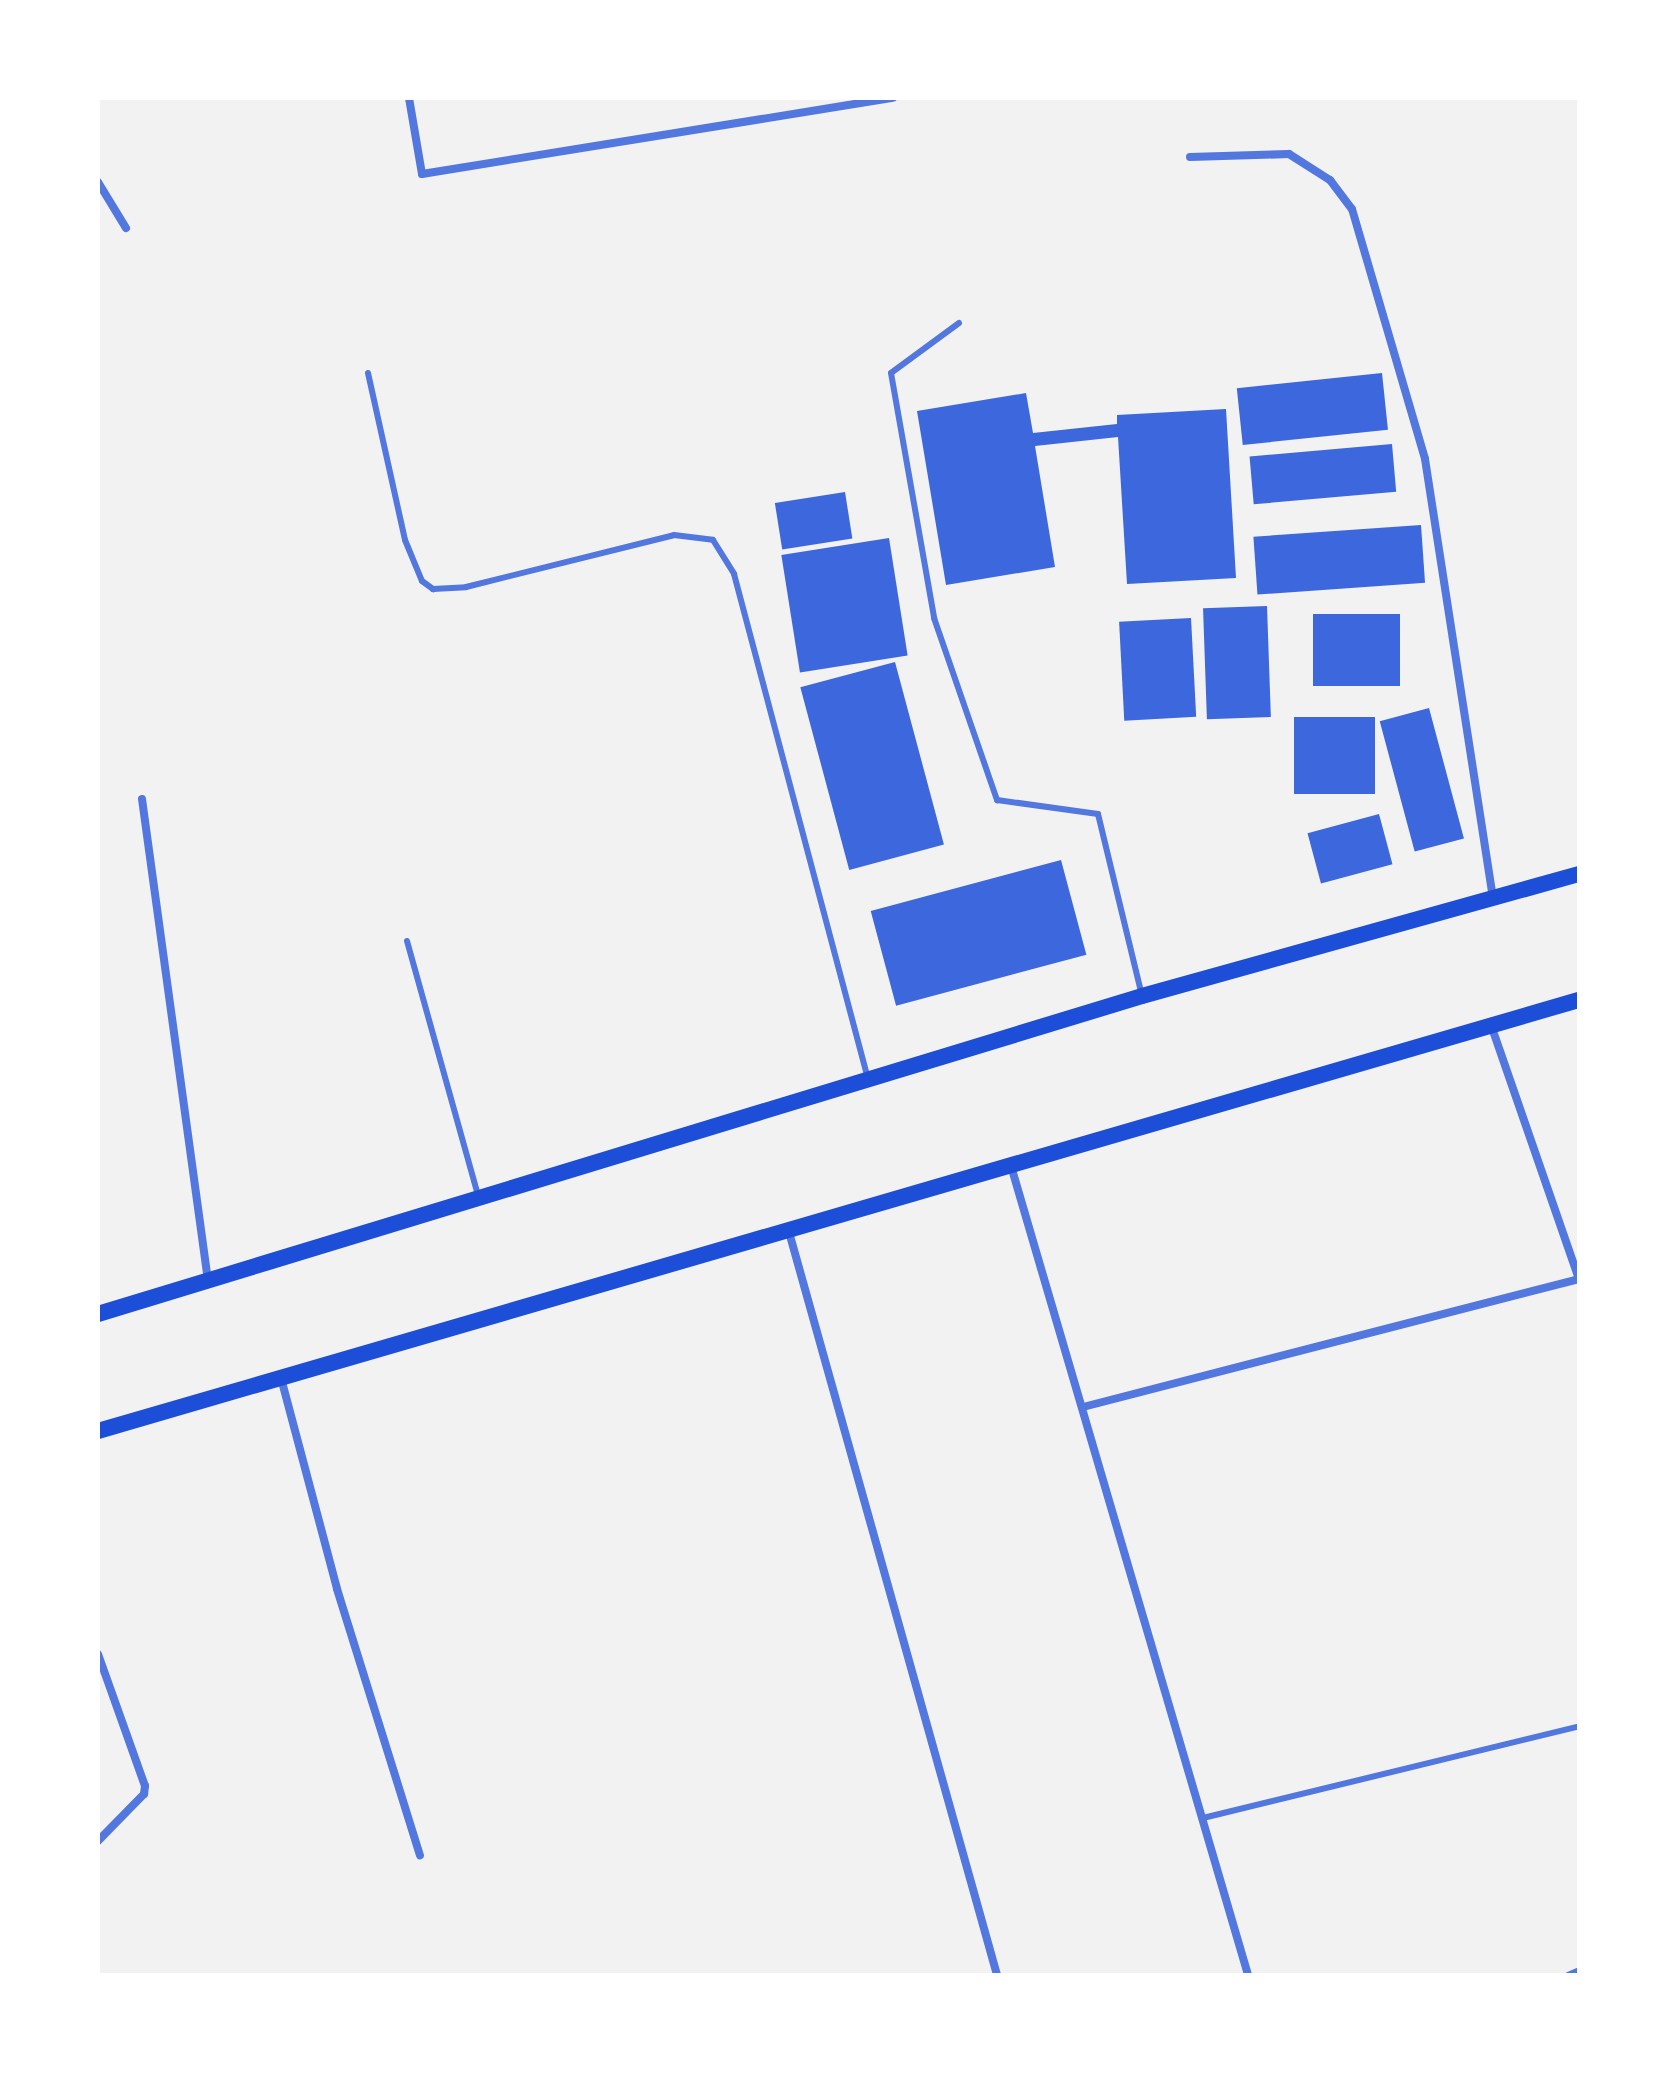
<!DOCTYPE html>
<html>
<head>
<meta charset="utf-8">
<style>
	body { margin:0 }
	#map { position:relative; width:1677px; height:2073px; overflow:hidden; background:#f2f2f2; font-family:Cabin,sans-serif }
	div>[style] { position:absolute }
	.building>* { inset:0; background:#3d67dc; transform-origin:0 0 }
	.service>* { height:6px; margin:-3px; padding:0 3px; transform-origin:3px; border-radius:3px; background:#5277de }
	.minor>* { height:8px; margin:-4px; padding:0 4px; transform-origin:4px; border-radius:4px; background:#5277de }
	.secondary>* { height:16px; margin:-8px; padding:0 8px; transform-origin:8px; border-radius:8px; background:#1d4ed8 }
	span { translate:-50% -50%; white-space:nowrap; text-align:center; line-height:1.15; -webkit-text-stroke:6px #fff; paint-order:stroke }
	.frame { position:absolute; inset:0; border:100px solid #fff; pointer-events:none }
</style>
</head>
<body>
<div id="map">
	<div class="building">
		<i style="left:1382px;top:373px;width:57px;height:146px;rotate:84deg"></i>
		<i style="clip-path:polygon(1026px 393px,1033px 433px,1117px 424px,1117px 415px,1226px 409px,1236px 578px,1127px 584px,1118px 437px,1035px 446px,1055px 567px,946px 585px,917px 411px)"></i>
		<i style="left:1392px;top:444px;width:48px;height:143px;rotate:85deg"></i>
		<i style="left:845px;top:492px;width:47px;height:71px;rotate:81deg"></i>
		<i style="left:1421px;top:525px;width:58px;height:168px;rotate:86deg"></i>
		<i style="left:889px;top:538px;width:119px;height:109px;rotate:81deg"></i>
		<i style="left:1267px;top:606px;width:111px;height:64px;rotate:88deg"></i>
		<i style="left:1313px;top:614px;width:87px;height:72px"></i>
		<i style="left:1191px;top:618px;width:99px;height:72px;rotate:87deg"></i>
		<i style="left:895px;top:662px;width:189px;height:98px;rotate:75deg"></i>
		<i style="left:1429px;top:708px;width:135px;height:51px;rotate:75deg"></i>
		<i style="left:1294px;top:717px;width:81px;height:77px"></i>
		<i style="left:1379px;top:814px;width:52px;height:74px;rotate:75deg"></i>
		<i style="left:1061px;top:860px;width:98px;height:197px;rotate:75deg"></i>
	</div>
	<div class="service">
		<i style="left:959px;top:323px;width:84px;rotate:143.7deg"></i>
		<i style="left:891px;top:373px;width:249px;rotate:80deg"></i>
		<i style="left:934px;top:618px;width:193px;rotate:70.9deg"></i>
		<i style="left:997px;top:800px;width:102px;rotate:7.9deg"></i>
		<i style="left:1098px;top:814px;width:187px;rotate:76.4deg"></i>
		<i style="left:368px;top:373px;width:171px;rotate:77.5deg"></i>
		<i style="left:405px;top:540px;width:44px;rotate:67.5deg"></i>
		<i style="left:422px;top:581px;width:14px;rotate:36deg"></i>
		<i style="left:433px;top:589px;width:33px;rotate:-3deg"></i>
		<i style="left:466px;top:587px;width:214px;rotate:-14deg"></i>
		<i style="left:674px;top:535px;width:39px;rotate:7deg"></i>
		<i style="left:713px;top:540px;width:40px;rotate:58deg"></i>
		<i style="left:734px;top:574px;width:522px;rotate:75.14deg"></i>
		<i style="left:407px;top:941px;width:264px;rotate:74.4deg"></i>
		<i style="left:1203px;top:1818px;width:387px;rotate:-13.7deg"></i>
		<i style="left:1568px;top:1975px;width:12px;rotate:-24deg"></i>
	</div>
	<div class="minor">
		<i style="left:409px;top:98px;width:77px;rotate:80.3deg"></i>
		<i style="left:422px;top:174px;width:477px;rotate:-9.2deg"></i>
		<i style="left:1190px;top:157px;width:99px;rotate:-1.7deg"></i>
		<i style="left:1289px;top:154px;width:49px;rotate:32.4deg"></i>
		<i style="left:1330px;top:180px;width:36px;rotate:53deg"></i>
		<i style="left:1352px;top:209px;width:260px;rotate:73.7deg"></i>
		<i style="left:1425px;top:459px;width:442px;rotate:81.2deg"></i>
		<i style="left:98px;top:182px;width:54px;rotate:58.7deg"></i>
		<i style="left:142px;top:799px;width:487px;rotate:82.2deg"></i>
		<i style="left:1491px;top:1025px;width:269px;rotate:70.9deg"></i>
		<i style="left:1011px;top:1166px;width:843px;rotate:73.67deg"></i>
		<i style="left:789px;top:1232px;width:772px;rotate:74.36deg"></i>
		<i style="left:281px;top:1378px;width:218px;rotate:75.1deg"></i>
		<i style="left:337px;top:1589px;width:279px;rotate:72.7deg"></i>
		<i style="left:1083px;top:1407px;width:512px;rotate:-14.47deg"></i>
		<i style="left:98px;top:1654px;width:140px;rotate:70.4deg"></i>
		<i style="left:145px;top:1786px;width:8px;rotate:97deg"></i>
		<i style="left:144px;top:1794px;width:66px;rotate:134.4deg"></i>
	</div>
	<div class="secondary">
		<i style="left:98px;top:1314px;width:1091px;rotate:-16.94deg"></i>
		<i style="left:1142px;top:996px;width:454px;rotate:-15.6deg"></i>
		<i style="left:98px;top:1431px;width:1542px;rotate:-16.23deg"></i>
	</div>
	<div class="frame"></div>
</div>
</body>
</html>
